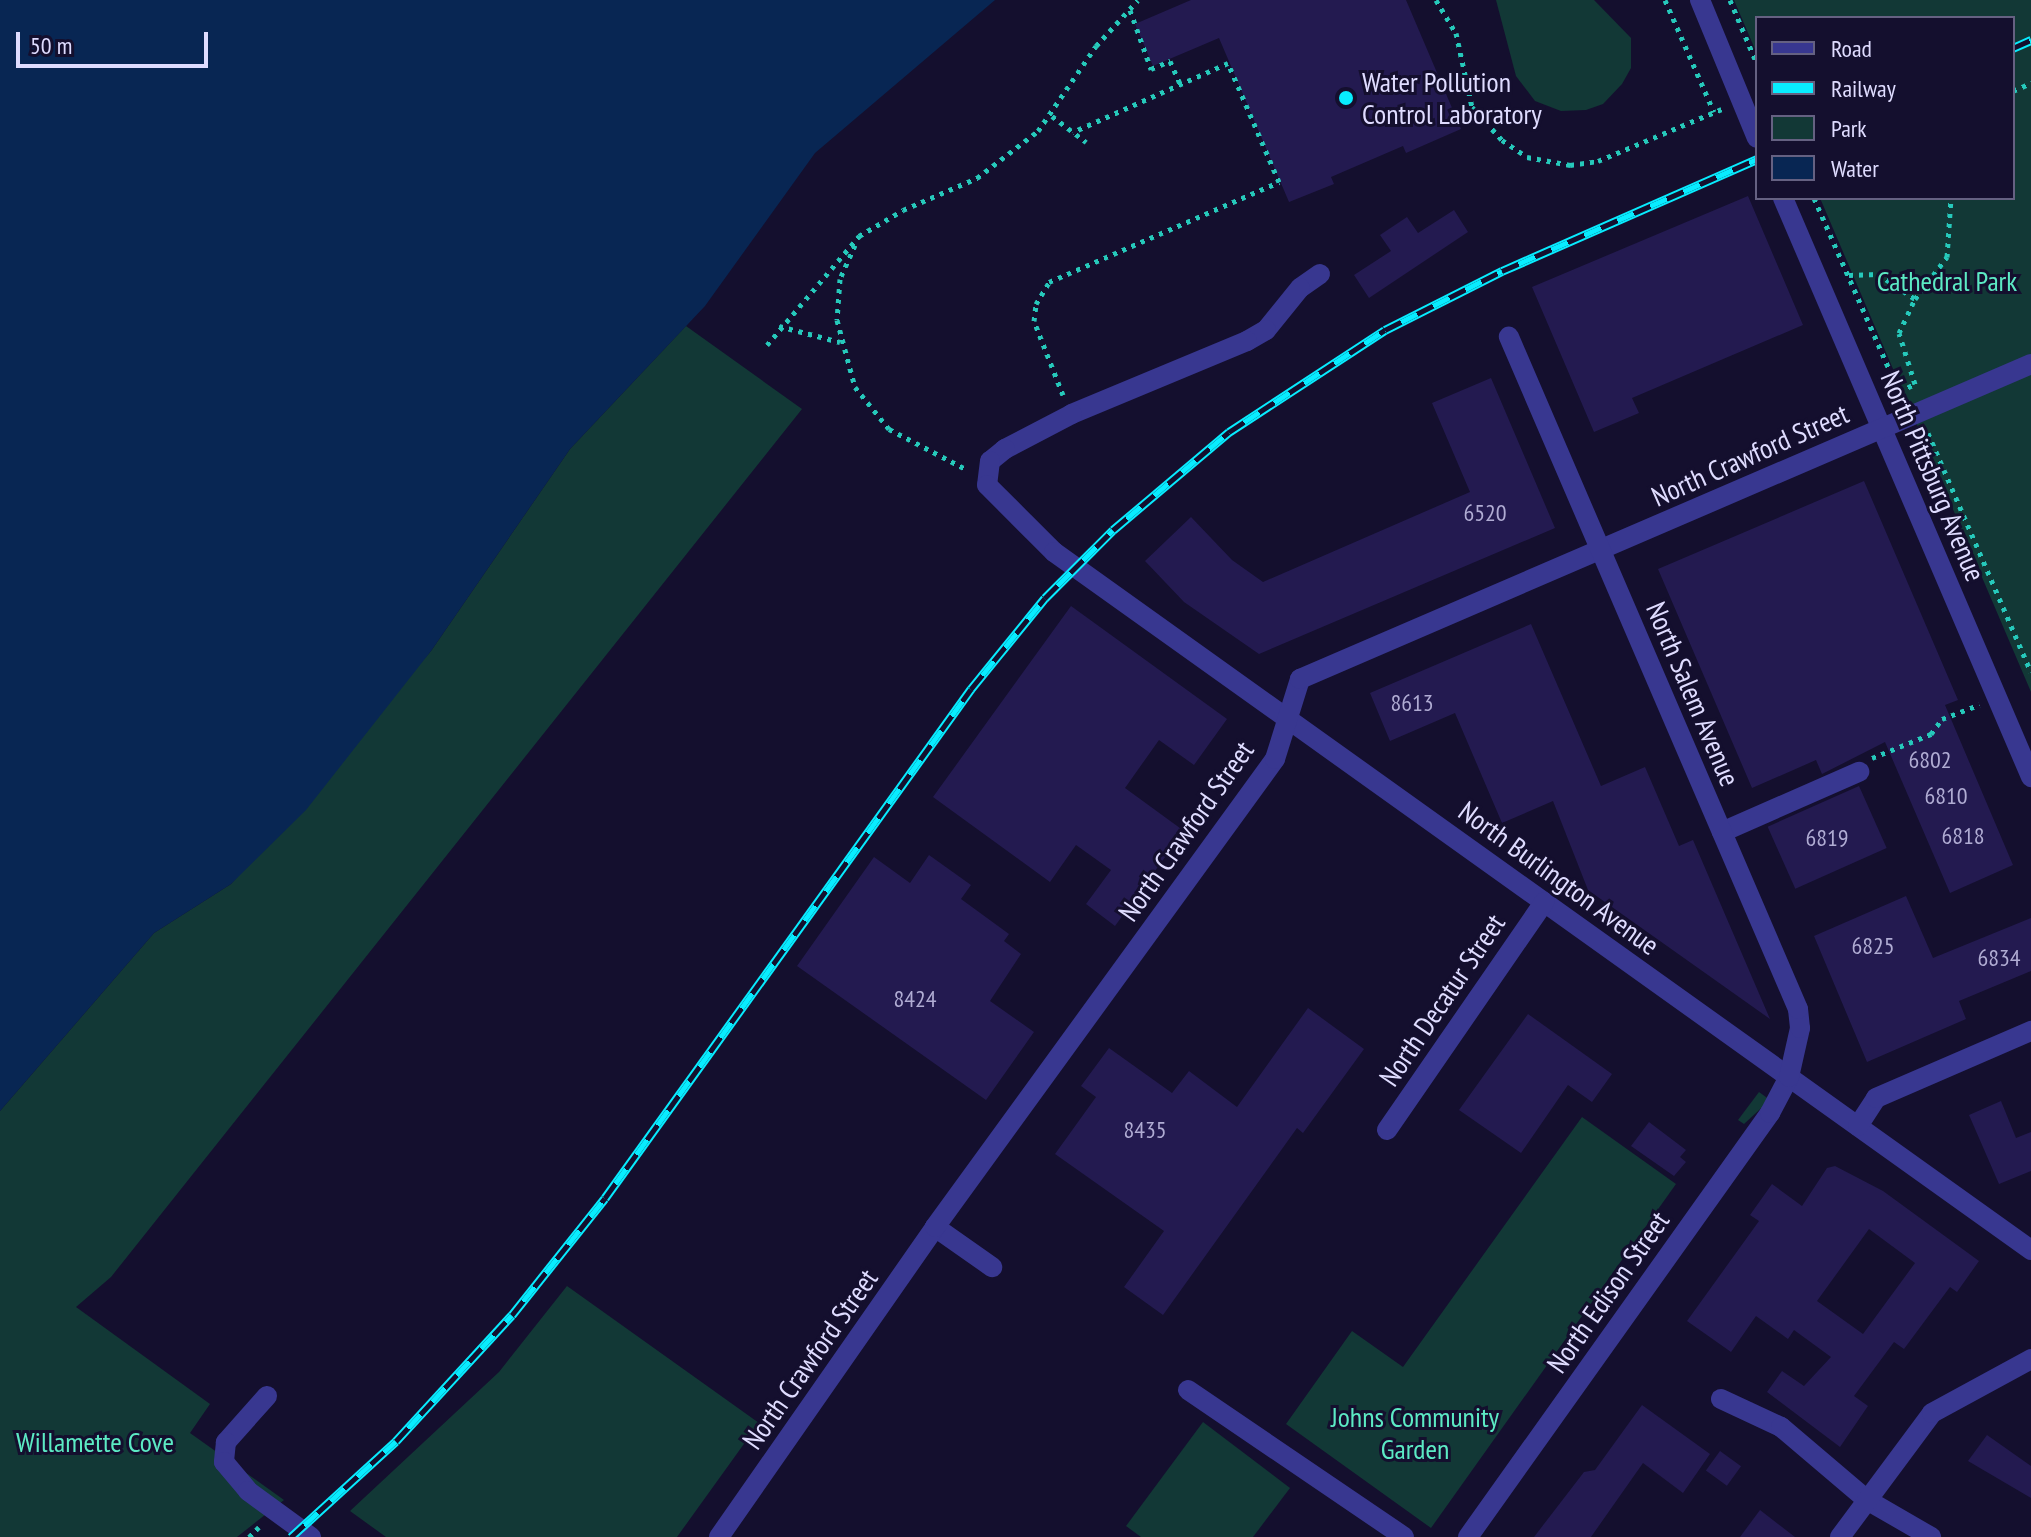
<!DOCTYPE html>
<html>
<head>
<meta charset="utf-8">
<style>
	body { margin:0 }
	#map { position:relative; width:2031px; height:1537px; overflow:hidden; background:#140f2e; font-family:"PT Sans Narrow",sans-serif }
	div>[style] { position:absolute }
	.green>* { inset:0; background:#123836 }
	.water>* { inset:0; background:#082653 }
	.building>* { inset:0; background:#231a50; transform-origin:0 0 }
	.path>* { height:5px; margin-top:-2.5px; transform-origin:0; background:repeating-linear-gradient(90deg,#26c9bb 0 4px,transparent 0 10px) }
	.minor>* { height:20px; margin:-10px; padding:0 10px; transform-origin:10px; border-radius:10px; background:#383790 }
	.rail>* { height:9px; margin-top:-4.5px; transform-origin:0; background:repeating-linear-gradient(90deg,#140f2e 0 18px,#08ecff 0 36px); box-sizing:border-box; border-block:2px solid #08ecff }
	.dots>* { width:22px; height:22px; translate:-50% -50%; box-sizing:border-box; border:4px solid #140f2e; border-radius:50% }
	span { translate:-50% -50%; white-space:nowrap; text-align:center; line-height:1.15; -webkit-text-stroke:6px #140f2e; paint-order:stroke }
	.number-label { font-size:24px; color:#b0acd3 }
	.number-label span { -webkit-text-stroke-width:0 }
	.poi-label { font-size:28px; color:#dfdcff }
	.left { translate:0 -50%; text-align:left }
	.park-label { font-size:28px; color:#5ceac4 }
	.street-label { font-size:28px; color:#dfdcff }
	.legend { position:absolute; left:1755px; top:16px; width:260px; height:184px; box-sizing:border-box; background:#140f2e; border:2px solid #656182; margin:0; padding:10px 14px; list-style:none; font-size:24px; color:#dfdcff }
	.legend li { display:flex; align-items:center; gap:16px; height:40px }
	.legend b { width:40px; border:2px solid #656182 }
	.scale { position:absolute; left:16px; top:32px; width:192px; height:36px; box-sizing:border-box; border:4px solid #dfdcff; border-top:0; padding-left:10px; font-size:24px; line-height:28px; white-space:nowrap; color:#dfdcff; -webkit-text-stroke:6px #140f2e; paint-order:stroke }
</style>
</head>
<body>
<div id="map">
	<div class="green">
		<i style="clip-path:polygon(1496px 0,1594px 0,1631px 38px,1631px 68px,1622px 84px,1603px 104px,1586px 110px,1561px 111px,1535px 101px,1516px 76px)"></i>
		<i style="clip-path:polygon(1734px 0,2031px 0,2031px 692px,1820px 198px,2013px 198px,2013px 18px,1757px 18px,1757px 54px)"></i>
		<i style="clip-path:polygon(686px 326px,802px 409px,111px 1277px,76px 1307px,210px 1404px,190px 1433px,284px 1500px,237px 1537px,0 1537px,0 1111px,154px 933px,231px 884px,431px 651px,570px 449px)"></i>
		<i style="clip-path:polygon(1759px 1092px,1770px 1100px,1744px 1124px,1738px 1120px)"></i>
		<i style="clip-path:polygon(1582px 1117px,1676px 1184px,1431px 1528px,1286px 1424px,1352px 1331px,1403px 1367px)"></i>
		<i style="clip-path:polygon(567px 1286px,759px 1423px,677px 1537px,386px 1537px,350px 1511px,499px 1372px)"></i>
		<i style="clip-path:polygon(1203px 1422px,1290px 1488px,1253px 1537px,1141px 1537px,1126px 1526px)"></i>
	</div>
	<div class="water">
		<i style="clip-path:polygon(0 0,995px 0,815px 153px,705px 306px,570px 449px,431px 651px,306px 810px,231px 884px,154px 933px,0 1111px)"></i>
	</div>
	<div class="building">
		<i style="clip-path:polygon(1191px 0,1406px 0,1461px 129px,1406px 153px,1403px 146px,1331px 177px,1334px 184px,1289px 202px,1219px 38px,1153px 66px,1135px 24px)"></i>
		<i style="clip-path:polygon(1748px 196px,1803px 325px,1632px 398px,1639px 413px,1594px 432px,1532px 287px)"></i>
		<i style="clip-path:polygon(1454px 210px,1468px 232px,1369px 298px,1354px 275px,1391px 251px,1380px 235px,1407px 217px,1418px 233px)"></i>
		<i style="clip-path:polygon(1491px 378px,1555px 528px,1259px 654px,1184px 602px,1145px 561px,1191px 517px,1232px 560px,1263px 582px,1470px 492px,1432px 403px)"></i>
		<i style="clip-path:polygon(1864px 481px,1958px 700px,1945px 705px,2013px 865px,1950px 893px,1885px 742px,1822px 774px,1816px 760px,1752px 788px,1658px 569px)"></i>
		<i style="clip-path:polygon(1071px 606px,1227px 719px,1194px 765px,1159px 740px,1125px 788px,1184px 831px,1115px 926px,1086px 904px,1111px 870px,1076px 845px,1050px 882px,933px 797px)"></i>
		<i style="clip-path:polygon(1531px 624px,1601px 786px,1645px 767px,1679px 846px,1693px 840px,1770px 1019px,1588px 890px,1553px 801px,1502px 823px,1455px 713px,1390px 741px,1370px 693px)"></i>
		<i style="left:1859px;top:786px;width:68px;height:100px;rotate:66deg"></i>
		<i style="clip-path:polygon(929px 855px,971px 885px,961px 899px,1009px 934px,1004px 941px,1021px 954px,990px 1001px,1034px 1032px,986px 1100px,797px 966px,874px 857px,910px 883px)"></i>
		<i style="clip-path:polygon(1906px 896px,1933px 958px,2031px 918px,2031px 971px,1959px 1001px,1966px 1019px,1867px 1062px,1814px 936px)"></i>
		<i style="clip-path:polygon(1308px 1008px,1364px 1049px,1303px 1133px,1297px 1128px,1163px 1315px,1124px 1287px,1164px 1231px,1055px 1154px,1096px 1097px,1081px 1086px,1109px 1048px,1172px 1093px,1189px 1071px,1237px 1107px)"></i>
		<i style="clip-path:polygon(1528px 1014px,1612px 1074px,1592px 1102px,1568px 1085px,1521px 1153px,1459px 1110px)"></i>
		<i style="clip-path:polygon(2001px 1101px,2016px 1138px,2031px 1132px,2031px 1171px,1999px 1184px,1969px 1115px)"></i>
		<i style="clip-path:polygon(1649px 1122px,1686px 1150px,1680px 1157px,1686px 1162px,1674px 1176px,1631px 1146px)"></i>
		<i style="clip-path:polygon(evenodd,1835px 1166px,1883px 1191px,1979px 1261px,1957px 1292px,1950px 1287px,1904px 1349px,1894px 1342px,1854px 1396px,1868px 1406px,1840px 1447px,1767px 1392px,1782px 1371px,1804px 1386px,1831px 1357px,1794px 1330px,1788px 1339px,1756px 1316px,1731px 1352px,1687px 1321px,1759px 1221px,1750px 1215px,1772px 1184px,1802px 1206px,1827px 1168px,1835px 1166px,1869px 1229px,1915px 1263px,1863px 1334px,1817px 1301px,1869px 1229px)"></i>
		<i style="clip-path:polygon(1642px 1405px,1710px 1454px,1683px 1493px,1643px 1463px,1591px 1537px,1534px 1537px,1584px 1472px,1595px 1470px)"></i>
		<i style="clip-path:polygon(1987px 1435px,2031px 1466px,2031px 1498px,1968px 1461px)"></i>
		<i style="left:1720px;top:1451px;width:26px;height:24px;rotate:36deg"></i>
		<i style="clip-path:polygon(1760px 1510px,1795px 1537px,1740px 1537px)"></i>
	</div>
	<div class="path">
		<i style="left:1436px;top:0;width:39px;rotate:59deg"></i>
		<i style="left:1456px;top:33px;width:76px;rotate:77.8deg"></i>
		<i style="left:1472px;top:107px;width:45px;rotate:47.7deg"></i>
		<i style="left:1502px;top:140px;width:30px;rotate:34deg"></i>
		<i style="left:1527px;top:157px;width:44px;rotate:10.5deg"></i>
		<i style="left:1570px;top:165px;width:28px;rotate:-8deg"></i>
		<i style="left:1598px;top:161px;width:134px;rotate:-22.8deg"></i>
		<i style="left:1665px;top:0;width:122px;rotate:66.4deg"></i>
		<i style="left:1730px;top:0;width:69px;rotate:67.1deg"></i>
		<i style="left:1130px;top:10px;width:63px;rotate:70.4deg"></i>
		<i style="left:1151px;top:69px;width:21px;rotate:-23deg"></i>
		<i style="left:1170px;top:61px;width:24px;rotate:66deg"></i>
		<i style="left:2013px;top:91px;width:20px;rotate:-24deg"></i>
		<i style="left:1052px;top:116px;width:43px;rotate:37.4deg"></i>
		<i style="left:1814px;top:198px;width:212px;rotate:66.3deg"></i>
		<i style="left:1899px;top:392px;width:18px;rotate:-27deg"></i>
		<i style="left:1915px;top:384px;width:53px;rotate:-107.4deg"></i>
		<i style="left:1899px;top:333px;width:38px;rotate:-65deg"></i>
		<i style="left:1915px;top:299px;width:53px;rotate:-52.7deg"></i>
		<i style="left:1947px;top:257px;width:59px;rotate:-86.1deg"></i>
		<i style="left:855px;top:245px;width:37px;rotate:114deg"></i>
		<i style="left:840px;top:279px;width:41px;rotate:94.2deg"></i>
		<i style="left:837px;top:320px;width:69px;rotate:75deg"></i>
		<i style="left:855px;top:387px;width:54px;rotate:51deg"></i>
		<i style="left:889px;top:429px;width:87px;rotate:27.5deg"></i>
		<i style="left:1849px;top:275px;width:29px;rotate:-2deg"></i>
		<i style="left:1878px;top:274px;width:45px;rotate:34deg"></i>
		<i style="left:779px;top:326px;width:63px;rotate:14.7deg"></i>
		<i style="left:767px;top:345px;width:143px;rotate:-49.8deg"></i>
		<i style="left:859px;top:236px;width:51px;rotate:-30.6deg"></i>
		<i style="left:903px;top:210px;width:81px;rotate:-23.4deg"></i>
		<i style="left:977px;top:178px;width:77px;rotate:-37.6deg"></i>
		<i style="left:1038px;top:131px;width:103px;rotate:-55.7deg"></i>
		<i style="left:1096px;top:46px;width:62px;rotate:-47.6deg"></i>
		<i style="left:1063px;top:395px;width:79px;rotate:-111.4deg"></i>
		<i style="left:1034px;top:321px;width:17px;rotate:-83deg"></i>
		<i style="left:1036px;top:304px;width:26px;rotate:-59deg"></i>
		<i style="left:1049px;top:282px;width:251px;rotate:-23.5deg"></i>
		<i style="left:1279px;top:182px;width:129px;rotate:-113.2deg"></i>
		<i style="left:1228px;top:63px;width:170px;rotate:156deg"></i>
		<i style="left:1928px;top:433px;width:260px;rotate:66.7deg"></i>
		<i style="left:1872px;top:758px;width:64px;rotate:-22.1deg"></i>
		<i style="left:1931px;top:734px;width:19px;rotate:-54deg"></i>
		<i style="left:1942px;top:719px;width:40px;rotate:-21deg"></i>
		<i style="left:249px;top:1537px;width:14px;rotate:-45deg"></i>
	</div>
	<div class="minor">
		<i style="left:1700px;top:0;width:149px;rotate:67.6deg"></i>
		<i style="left:1783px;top:198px;width:630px;rotate:66.81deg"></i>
		<i style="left:1320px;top:274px;width:24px;rotate:145deg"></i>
		<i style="left:1300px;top:288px;width:54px;rotate:129deg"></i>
		<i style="left:1266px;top:330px;width:22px;rotate:150deg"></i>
		<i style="left:1247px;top:341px;width:190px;rotate:157.4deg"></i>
		<i style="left:1072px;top:414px;width:76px;rotate:152.4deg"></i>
		<i style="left:1005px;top:449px;width:19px;rotate:141deg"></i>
		<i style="left:990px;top:461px;width:24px;rotate:97deg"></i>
		<i style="left:987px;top:485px;width:95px;rotate:45deg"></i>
		<i style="left:1054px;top:552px;width:1201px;rotate:35.54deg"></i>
		<i style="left:1722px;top:832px;width:150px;rotate:-23.7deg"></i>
		<i style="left:1858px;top:1126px;width:33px;rotate:-57deg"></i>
		<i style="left:1876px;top:1098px;width:169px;rotate:-23.4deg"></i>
		<i style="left:1387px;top:1130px;width:277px;rotate:-55.4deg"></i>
		<i style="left:935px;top:1227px;width:70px;rotate:35.1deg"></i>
		<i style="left:1188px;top:1390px;width:261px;rotate:34.2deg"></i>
		<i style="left:267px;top:1396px;width:62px;rotate:131.7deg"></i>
		<i style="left:226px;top:1442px;width:20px;rotate:96deg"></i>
		<i style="left:224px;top:1462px;width:38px;rotate:50deg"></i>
		<i style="left:248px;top:1491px;width:78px;rotate:36.1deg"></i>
		<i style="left:1721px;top:1399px;width:66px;rotate:25deg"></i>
		<i style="left:1781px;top:1427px;width:113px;rotate:40.3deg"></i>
		<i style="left:1867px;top:1500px;width:74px;rotate:30deg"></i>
		<i style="left:719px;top:1537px;width:378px;rotate:-55.1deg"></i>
		<i style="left:935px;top:1227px;width:578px;rotate:-54deg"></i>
		<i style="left:1275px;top:759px;width:84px;rotate:-72.6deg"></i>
		<i style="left:1300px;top:679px;width:796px;rotate:-23.31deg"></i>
		<i style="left:1468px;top:1537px;width:521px;rotate:-54.54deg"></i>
		<i style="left:1770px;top:1113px;width:41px;rotate:-62.2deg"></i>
		<i style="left:1789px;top:1077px;width:50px;rotate:-77.3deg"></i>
		<i style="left:1800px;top:1028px;width:19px;rotate:-96deg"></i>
		<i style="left:1798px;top:1009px;width:732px;rotate:-113.27deg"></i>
		<i style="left:1840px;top:1537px;width:154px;rotate:-53.4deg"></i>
		<i style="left:1932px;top:1413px;width:113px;rotate:-28.6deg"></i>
	</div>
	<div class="rail">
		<i style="left:2013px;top:48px;width:20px;rotate:-24deg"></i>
		<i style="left:291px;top:1537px;width:142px;rotate:-42.4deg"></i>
		<i style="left:396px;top:1441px;width:171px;rotate:-47.4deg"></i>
		<i style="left:512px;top:1315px;width:149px;rotate:-51.5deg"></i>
		<i style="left:605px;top:1198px;width:627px;rotate:-54.28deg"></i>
		<i style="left:971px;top:689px;width:117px;rotate:-50.9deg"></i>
		<i style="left:1045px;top:598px;width:96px;rotate:-45deg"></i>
		<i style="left:1113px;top:530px;width:152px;rotate:-40.2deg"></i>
		<i style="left:1229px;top:432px;width:186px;rotate:-33.2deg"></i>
		<i style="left:1385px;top:330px;width:131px;rotate:-26.8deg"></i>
		<i style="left:1502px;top:271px;width:279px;rotate:-23.7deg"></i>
	</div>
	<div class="dots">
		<i style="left:1346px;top:98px;background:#08ecff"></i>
	</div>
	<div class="number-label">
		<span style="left:1485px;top:513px">6520</span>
		<span style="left:1412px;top:703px">8613</span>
		<span style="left:1930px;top:760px">6802</span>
		<span style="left:1946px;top:796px">6810</span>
		<span style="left:1963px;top:836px">6818</span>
		<span style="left:1827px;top:838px">6819</span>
		<span style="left:1873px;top:946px">6825</span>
		<span style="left:1999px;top:958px">6834</span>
		<span style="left:915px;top:999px">8424</span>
		<span style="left:1145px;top:1130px">8435</span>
	</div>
	<div class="poi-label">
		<span class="left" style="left:1362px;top:98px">Water Pollution<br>Control Laboratory</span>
	</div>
	<div class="park-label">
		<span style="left:1947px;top:281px">Cathedral Park</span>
		<span style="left:1415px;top:1433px">Johns Community<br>Garden</span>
		<span style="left:95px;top:1442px">Willamette Cove</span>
	</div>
	<div class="street-label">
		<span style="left:1750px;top:455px;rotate:-24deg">North Crawford Street</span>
		<span style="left:1933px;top:476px;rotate:67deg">North Pittsburg Avenue</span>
		<span style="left:1693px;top:694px;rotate:67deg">North Salem Avenue</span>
		<span style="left:1186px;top:831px;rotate:-55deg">North Crawford Street</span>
		<span style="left:1559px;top:878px;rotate:36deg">North Burlington Avenue</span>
		<span style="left:1442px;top:1000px;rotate:-56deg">North Decatur Street</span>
		<span style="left:1608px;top:1292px;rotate:-55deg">North Edison Street</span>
		<span style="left:810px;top:1359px;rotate:-55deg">North Crawford Street</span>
	</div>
	<ul class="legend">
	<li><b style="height:10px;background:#383790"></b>Road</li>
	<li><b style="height:10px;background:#08ecff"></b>Railway</li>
	<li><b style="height:22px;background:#123836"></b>Park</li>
	<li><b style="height:22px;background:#082653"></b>Water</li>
	</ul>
	<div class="scale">50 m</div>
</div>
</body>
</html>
